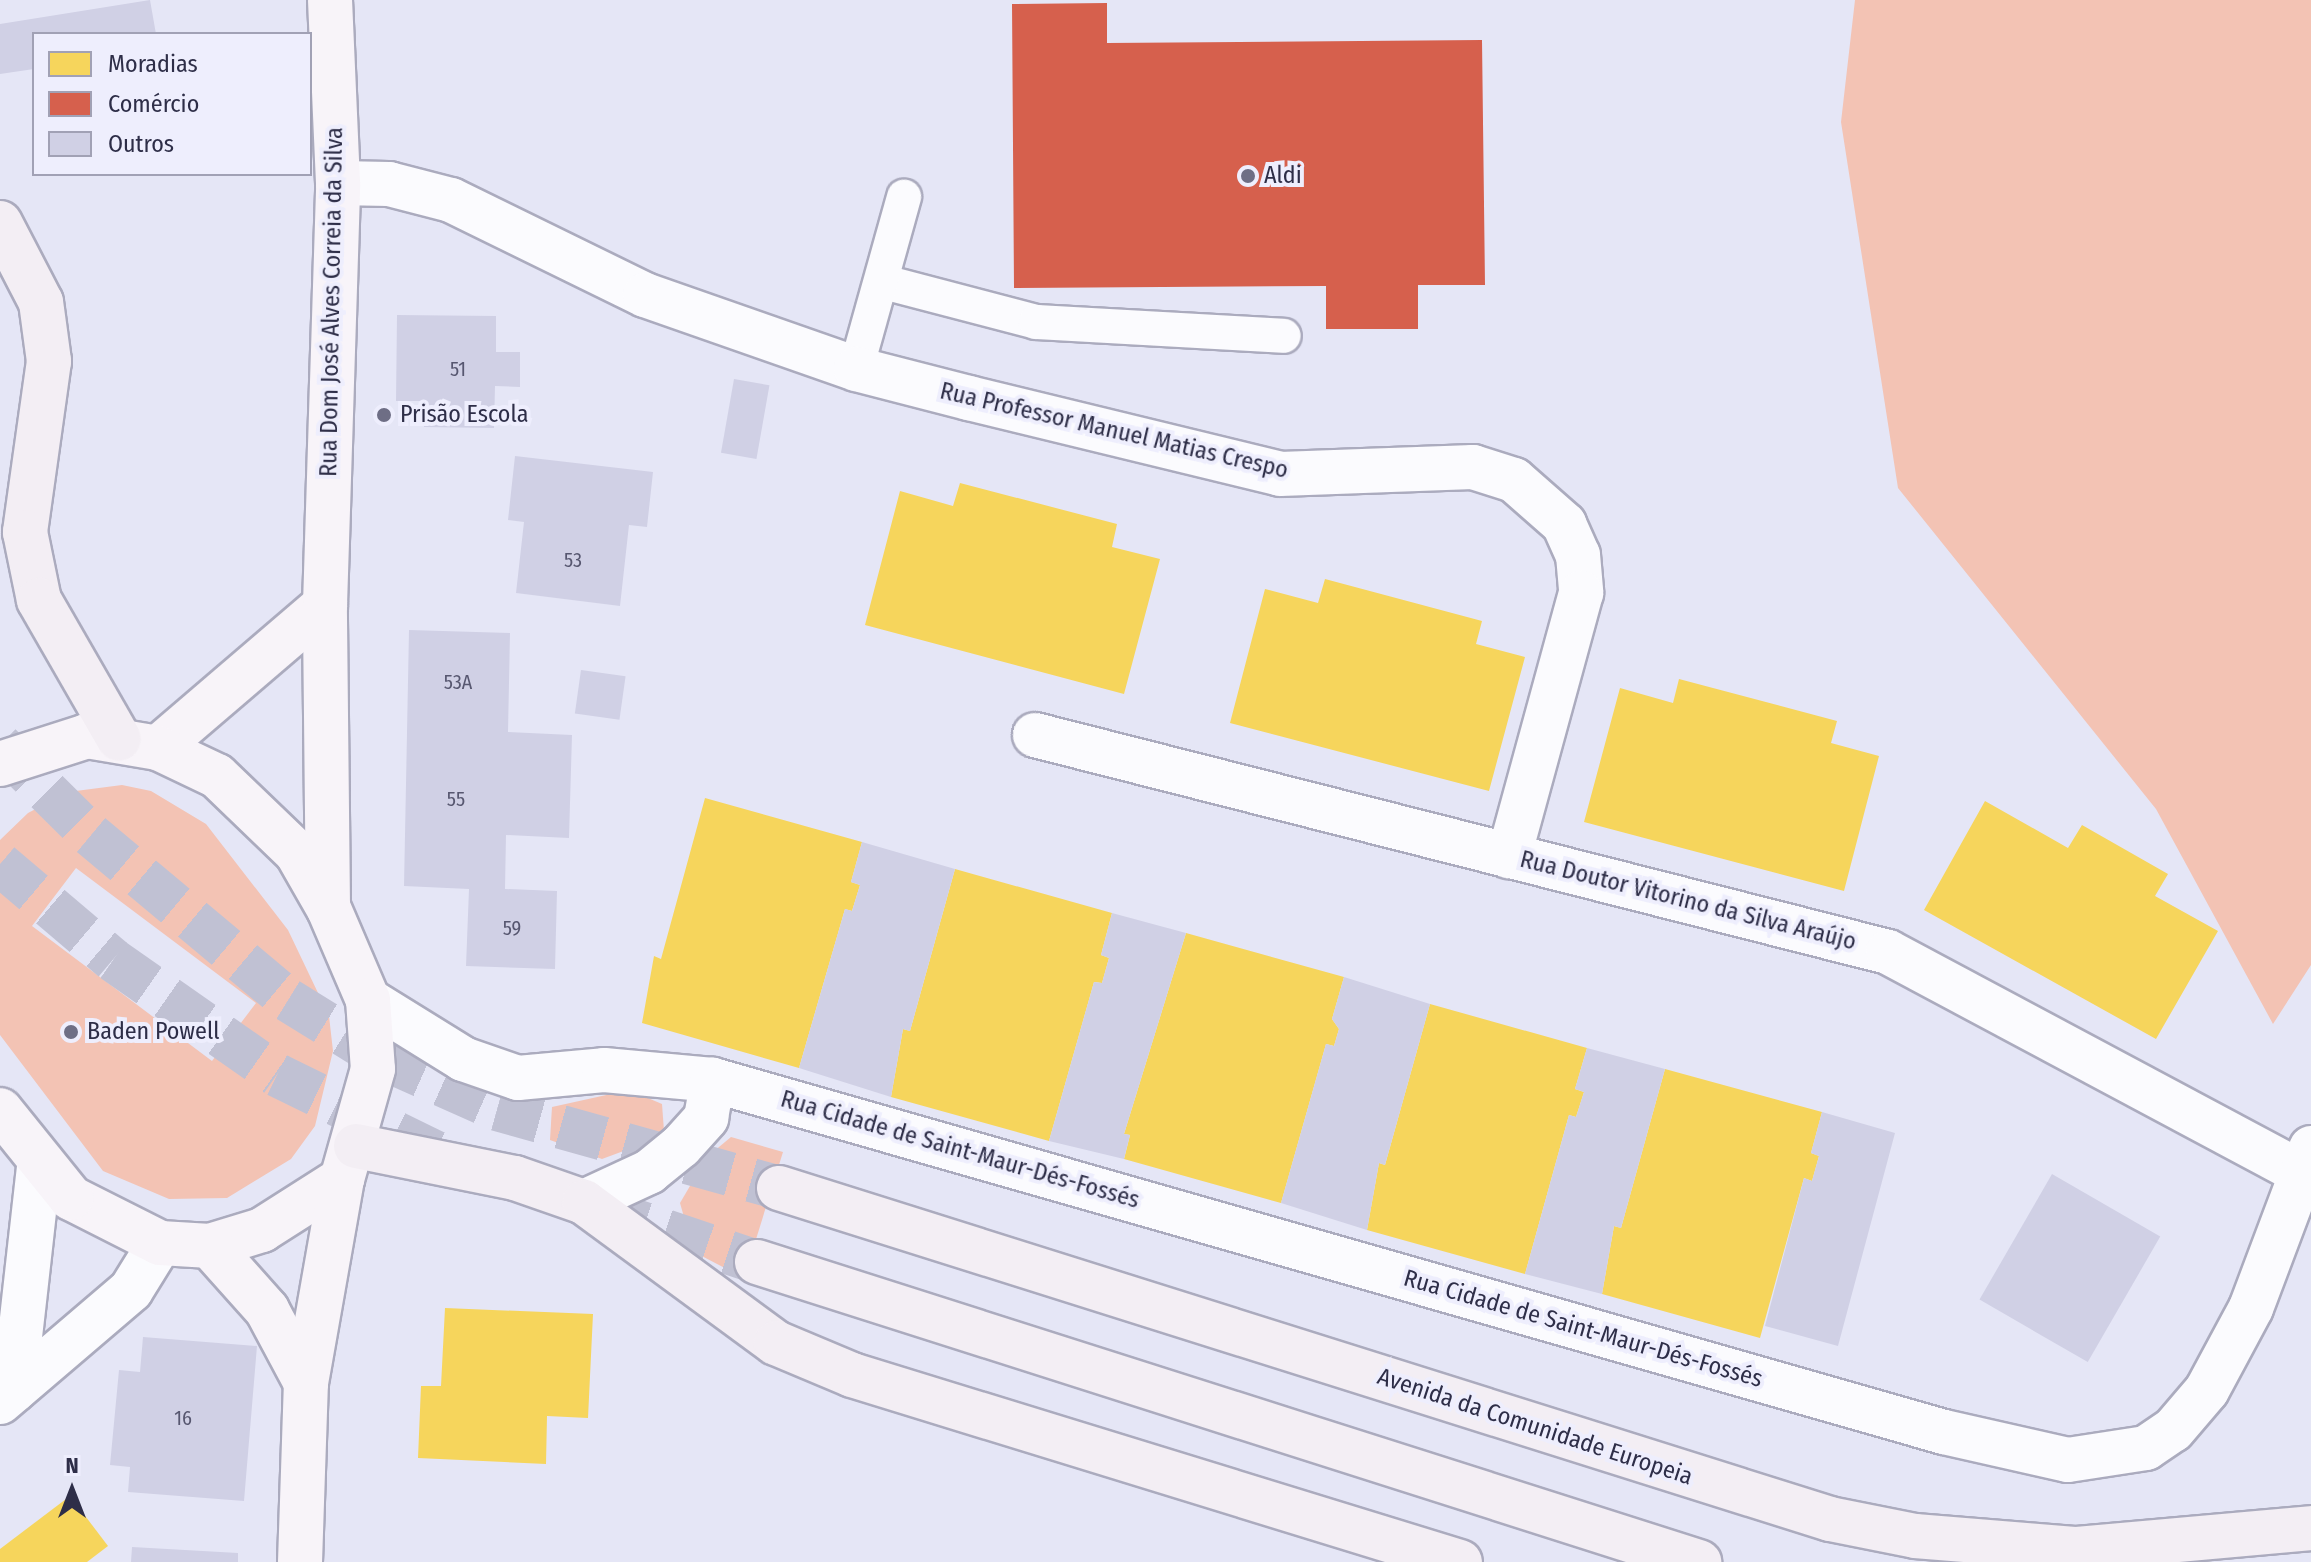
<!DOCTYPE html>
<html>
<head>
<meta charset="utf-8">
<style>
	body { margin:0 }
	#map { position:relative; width:2311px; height:1562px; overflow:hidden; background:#e5e6f6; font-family:"Fira Sans Condensed",sans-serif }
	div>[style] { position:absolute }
	.green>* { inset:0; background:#f3c3b4 }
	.homes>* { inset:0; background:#f6d55c }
	.shops>* { inset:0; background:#d6604d }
	.building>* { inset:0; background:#d0d0e5; transform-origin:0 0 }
	.primary-tunnel>* { height:44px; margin-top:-22px; transform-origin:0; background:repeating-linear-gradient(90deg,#c0c1d3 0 44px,transparent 0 66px) }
	.roads { filter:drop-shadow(2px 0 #ababbe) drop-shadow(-2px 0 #ababbe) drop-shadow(0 2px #ababbe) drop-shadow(0 -2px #ababbe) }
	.service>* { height:34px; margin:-17px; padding:0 17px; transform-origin:17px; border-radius:17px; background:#fbfbfe }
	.minor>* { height:44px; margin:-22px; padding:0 22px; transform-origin:22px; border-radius:22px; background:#fbfbfe }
	.tertiary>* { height:44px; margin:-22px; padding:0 22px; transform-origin:22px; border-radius:22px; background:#fbfbfe }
	.secondary>* { height:44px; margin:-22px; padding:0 22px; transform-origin:22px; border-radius:22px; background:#f8f4f9 }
	.primary>* { height:44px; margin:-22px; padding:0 22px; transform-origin:22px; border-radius:22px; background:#f3eef4 }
	.dots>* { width:22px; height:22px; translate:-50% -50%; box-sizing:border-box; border:4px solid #eeeefd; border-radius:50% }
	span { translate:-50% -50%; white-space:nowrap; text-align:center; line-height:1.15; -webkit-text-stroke:8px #eeeefd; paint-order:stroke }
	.number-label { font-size:20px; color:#575770 }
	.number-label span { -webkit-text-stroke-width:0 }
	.poi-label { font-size:24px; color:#2e2e48 }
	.left { translate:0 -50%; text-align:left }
	.street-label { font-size:24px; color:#2e2e48 }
	.legend { position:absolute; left:32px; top:32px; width:280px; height:144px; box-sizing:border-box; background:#eeeefd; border:2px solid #a1a1b5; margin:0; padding:10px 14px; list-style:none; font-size:24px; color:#2e2e48 }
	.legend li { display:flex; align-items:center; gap:16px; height:40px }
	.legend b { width:40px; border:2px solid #a1a1b5 }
	.north { position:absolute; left:32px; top:1450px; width:80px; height:80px; -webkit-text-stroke:6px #eeeefd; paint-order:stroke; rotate:0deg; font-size:22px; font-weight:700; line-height:32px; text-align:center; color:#2e2e48 }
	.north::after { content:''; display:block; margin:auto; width:28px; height:36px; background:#2e2e48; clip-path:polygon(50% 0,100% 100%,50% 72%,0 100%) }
</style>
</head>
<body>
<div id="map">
	<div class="green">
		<i style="clip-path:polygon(1855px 0,2311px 0,2311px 965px,2273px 1024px,2156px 809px,1898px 488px,1841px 122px)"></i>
		<i style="clip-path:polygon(evenodd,122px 785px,151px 791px,206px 824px,288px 930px,329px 1016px,333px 1051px,315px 1126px,291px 1159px,227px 1198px,169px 1199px,103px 1171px,0 1035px,0 840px,28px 813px,68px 792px,122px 785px,76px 868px,256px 1003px,212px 1061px,32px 926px,76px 868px)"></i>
		<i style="clip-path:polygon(629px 1090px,662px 1104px,664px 1131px,656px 1139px,602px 1159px,550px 1140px,552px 1107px)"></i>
		<i style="clip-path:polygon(731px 1137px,783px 1152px,744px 1278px,694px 1252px,680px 1203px,707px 1157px)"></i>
	</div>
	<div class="homes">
		<i style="clip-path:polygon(960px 483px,1117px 524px,1112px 547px,1160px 559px,1124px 694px,865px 625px,900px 491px,953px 506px)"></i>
		<i style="clip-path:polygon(1325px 579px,1482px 621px,1476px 644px,1525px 657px,1489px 791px,1230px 723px,1265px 589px,1318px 603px)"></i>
		<i style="clip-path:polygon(1679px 679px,1837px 721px,1831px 743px,1879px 756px,1844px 891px,1584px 822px,1620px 688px,1673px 703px)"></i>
		<i style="clip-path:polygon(705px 798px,862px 842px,851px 882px,860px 885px,852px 911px,845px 909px,799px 1068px,642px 1023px,654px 956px,661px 959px)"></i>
		<i style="clip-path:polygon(1985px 801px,2068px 848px,2082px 825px,2168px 874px,2155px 896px,2218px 931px,2156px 1039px,1924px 910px)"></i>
		<i style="clip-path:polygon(955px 869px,1112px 913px,1101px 955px,1109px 958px,1102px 983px,1094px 982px,1049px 1141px,891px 1097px,903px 1029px,910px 1031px)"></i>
		<i style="clip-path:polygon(1186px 933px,1344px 977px,1332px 1019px,1339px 1029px,1334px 1046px,1326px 1044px,1281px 1203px,1124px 1159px,1130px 1135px,1124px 1134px)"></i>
		<i style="clip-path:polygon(1430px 1004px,1587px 1048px,1575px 1089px,1584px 1092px,1576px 1117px,1569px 1115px,1525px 1274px,1367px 1230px,1379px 1163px,1385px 1165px)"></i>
		<i style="clip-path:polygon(1665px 1069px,1822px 1112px,1811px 1153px,1819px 1156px,1812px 1181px,1804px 1178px,1760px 1338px,1602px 1294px,1614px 1226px,1621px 1228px)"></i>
		<i style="clip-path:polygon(445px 1308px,593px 1314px,588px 1418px,547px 1416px,546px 1464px,418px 1458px,421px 1386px,441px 1386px)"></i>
		<i style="clip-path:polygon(70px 1496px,108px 1546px,87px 1562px,0 1562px,0 1549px)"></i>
	</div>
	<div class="shops">
		<i style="clip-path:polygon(1107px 3px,1107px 43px,1482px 40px,1485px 285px,1418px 285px,1418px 329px,1326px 329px,1326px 286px,1014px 288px,1012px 4px)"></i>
	</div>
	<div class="building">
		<i style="clip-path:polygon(150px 0,156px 34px,34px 34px,34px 69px,0 74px,0 24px)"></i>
		<i style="clip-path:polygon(397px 315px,496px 316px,496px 352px,520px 352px,520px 387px,495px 386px,494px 428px,424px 427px,424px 401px,396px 401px)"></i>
		<i style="left:734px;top:379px;width:36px;height:75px;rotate:10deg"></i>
		<i style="clip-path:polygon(515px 456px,653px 472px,647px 527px,629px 525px,620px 606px,516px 593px,524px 522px,508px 520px)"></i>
		<i style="clip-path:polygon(409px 630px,510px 633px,508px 732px,572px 735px,569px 838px,506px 835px,505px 889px,557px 891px,555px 969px,466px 966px,469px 889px,404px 886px)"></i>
		<i style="left:581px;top:670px;width:45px;height:44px;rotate:8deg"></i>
		<i style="clip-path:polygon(862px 842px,955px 869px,910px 1031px,903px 1029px,891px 1097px,799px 1068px,845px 909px,852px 911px,860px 885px,851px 882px)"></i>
		<i style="clip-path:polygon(1112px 913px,1186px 933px,1124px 1134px,1130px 1135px,1124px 1159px,1049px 1141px,1094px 982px,1102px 983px,1109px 958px,1101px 955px)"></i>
		<i style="clip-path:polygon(1344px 977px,1430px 1004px,1385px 1165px,1379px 1163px,1367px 1230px,1281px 1203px,1326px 1044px,1334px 1046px,1339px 1029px,1332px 1019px)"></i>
		<i style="clip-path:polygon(1587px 1048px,1665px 1069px,1621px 1228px,1614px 1226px,1602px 1294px,1525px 1274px,1569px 1115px,1576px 1117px,1584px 1092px,1575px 1089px)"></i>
		<i style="clip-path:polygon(1822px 1112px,1895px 1133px,1838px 1346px,1765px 1326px,1804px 1178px,1812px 1181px,1819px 1156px,1811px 1153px)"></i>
		<i style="left:2052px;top:1174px;width:125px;height:145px;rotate:30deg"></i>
		<i style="clip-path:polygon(143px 1337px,257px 1346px,244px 1501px,128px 1492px,130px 1467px,110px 1465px,119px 1370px,140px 1372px)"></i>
		<i style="clip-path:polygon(132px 1547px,238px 1553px,238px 1562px,131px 1562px)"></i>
	</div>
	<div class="primary-tunnel">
		<i style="left:0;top:745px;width:128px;rotate:44.7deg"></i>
		<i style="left:91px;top:835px;width:257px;rotate:39.9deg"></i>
		<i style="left:288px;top:1000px;width:110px;rotate:31.7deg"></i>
		<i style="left:382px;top:1058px;width:126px;rotate:23.9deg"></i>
		<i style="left:497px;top:1109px;width:293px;rotate:15.6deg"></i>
		<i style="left:0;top:864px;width:148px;rotate:40.3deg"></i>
		<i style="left:113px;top:960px;width:200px;rotate:35deg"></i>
		<i style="left:277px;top:1075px;width:182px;rotate:26.1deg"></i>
		<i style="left:603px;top:1210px;width:163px;rotate:18.7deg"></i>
	</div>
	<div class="roads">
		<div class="service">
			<i style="left:884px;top:282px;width:157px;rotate:14.7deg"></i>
			<i style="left:1036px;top:322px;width:248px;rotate:3.2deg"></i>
			<i style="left:856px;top:369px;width:179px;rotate:-74.4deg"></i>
		</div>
		<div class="minor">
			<i style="left:338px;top:183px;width:51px;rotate:1.1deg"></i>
			<i style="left:389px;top:184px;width:64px;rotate:14.5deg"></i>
			<i style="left:451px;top:200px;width:216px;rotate:26.1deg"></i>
			<i style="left:645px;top:295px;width:224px;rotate:19.3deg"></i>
			<i style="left:856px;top:369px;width:117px;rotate:14.4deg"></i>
			<i style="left:969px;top:398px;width:320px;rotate:13.7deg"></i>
			<i style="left:1280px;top:474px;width:193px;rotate:-2.1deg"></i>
			<i style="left:1473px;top:467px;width:43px;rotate:17.6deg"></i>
			<i style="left:1514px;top:480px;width:67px;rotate:41.3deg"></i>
			<i style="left:1564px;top:524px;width:34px;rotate:66deg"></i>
			<i style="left:1578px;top:555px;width:38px;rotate:85deg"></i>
			<i style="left:1581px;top:593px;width:273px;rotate:105.3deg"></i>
			<i style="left:1035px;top:735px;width:880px;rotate:14.27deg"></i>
			<i style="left:1888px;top:952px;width:467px;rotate:28.1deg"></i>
			<i style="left:368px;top:1000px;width:112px;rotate:31.8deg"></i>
			<i style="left:463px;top:1059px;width:58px;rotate:19.1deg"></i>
			<i style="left:518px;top:1078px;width:86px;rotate:-5.3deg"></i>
			<i style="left:604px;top:1070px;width:109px;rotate:5.2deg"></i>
			<i style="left:713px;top:1080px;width:1280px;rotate:15.96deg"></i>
			<i style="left:1944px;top:1432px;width:127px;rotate:12.7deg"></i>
			<i style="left:2068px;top:1460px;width:79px;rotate:-8.7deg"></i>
			<i style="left:2146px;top:1448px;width:32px;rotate:-34deg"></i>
			<i style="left:2173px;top:1430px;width:52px;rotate:-49.6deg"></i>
			<i style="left:2207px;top:1390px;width:93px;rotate:-61.8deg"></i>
			<i style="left:2251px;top:1308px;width:171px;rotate:-69.4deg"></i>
			<i style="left:584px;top:1202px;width:72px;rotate:-24.8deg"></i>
			<i style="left:649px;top:1172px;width:41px;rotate:-39.1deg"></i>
			<i style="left:681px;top:1146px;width:38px;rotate:-48deg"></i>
			<i style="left:706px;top:1118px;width:39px;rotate:-80deg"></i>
		</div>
		<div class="tertiary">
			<i style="left:14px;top:1390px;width:224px;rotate:-83.6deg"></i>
			<i style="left:0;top:1402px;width:172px;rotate:-40.5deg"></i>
			<i style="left:131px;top:1290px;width:55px;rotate:-58.3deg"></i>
		</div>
		<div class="secondary">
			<i style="left:158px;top:748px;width:220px;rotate:-40.6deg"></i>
			<i style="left:0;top:764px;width:91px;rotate:-17.8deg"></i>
			<i style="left:87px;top:736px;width:72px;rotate:9.6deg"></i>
			<i style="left:158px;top:748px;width:65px;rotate:25.4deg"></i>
			<i style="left:217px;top:776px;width:111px;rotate:43.9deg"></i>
			<i style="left:297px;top:853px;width:64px;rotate:60.3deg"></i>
			<i style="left:329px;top:909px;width:99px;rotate:66.8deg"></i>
			<i style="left:368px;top:1000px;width:69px;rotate:85.9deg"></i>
			<i style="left:373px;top:1069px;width:114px;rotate:105.7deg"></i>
			<i style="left:342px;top:1179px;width:95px;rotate:147.5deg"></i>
			<i style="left:262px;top:1230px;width:54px;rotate:162.9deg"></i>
			<i style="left:210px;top:1246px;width:50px;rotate:-176.6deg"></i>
			<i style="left:160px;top:1243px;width:100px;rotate:-153.2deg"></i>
			<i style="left:71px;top:1198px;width:113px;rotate:-128.9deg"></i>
			<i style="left:328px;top:906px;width:301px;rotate:-90.6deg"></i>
			<i style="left:325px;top:605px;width:422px;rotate:-88.2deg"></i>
			<i style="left:338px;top:183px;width:183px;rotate:-92.5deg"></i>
			<i style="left:210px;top:1246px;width:86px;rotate:48.3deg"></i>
			<i style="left:267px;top:1310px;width:83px;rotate:61.9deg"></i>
			<i style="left:300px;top:1562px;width:179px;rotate:-88.1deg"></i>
			<i style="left:306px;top:1383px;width:207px;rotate:-80deg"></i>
		</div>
		<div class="primary">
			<i style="left:0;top:223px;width:89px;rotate:62.6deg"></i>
			<i style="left:41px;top:302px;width:60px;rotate:82.3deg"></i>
			<i style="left:49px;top:361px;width:173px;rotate:98deg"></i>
			<i style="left:25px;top:532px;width:69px;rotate:78.4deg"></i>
			<i style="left:39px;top:600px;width:160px;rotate:60.1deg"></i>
			<i style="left:356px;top:1146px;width:162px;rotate:11.4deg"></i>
			<i style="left:515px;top:1178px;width:73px;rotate:19.2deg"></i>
			<i style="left:584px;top:1202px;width:238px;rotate:36.3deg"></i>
			<i style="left:776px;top:1343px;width:82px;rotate:22.8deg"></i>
			<i style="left:852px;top:1375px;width:636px;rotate:17.1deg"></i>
			<i style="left:779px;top:1188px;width:1102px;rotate:17.48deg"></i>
			<i style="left:1830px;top:1519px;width:87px;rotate:11.3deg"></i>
			<i style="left:1915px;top:1536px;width:163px;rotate:4.6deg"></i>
			<i style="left:2077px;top:1549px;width:235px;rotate:-5.1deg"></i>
			<i style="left:757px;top:1262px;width:989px;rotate:17.67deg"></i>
		</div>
	</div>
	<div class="dots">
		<i style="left:1248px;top:176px;background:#6e6e85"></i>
		<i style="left:384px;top:415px;background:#6e6e85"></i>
		<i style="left:71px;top:1032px;background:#6e6e85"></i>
	</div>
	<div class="number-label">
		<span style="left:458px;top:369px">51</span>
		<span style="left:573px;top:560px">53</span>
		<span style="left:458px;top:682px">53A</span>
		<span style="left:456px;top:799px">55</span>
		<span style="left:512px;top:928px">59</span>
		<span style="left:183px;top:1418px">16</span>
	</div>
	<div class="poi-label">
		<span class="left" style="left:1264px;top:176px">Aldi</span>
		<span class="left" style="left:400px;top:415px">Prisão Escola</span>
		<span class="left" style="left:87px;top:1032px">Baden Powell</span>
	</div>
	<div class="street-label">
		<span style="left:332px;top:302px;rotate:-89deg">Rua Dom José Alves Correia da Silva</span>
		<span style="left:1114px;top:431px;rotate:13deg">Rua Professor Manuel Matias Crespo</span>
		<span style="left:1688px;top:901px;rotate:14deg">Rua Doutor Vitorino da Silva Araújo</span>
		<span style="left:960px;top:1150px;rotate:16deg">Rua Cidade de Saint-Maur-Dés-Fossés</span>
		<span style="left:1583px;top:1329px;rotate:16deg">Rua Cidade de Saint-Maur-Dés-Fossés</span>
		<span style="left:1535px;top:1427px;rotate:18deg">Avenida da Comunidade Europeia</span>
	</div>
	<ul class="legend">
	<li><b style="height:22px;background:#f6d55c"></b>Moradias</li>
	<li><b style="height:22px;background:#d6604d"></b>Comércio</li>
	<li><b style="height:22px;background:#d0d0e5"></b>Outros</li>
	</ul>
	<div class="north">N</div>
</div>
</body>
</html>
